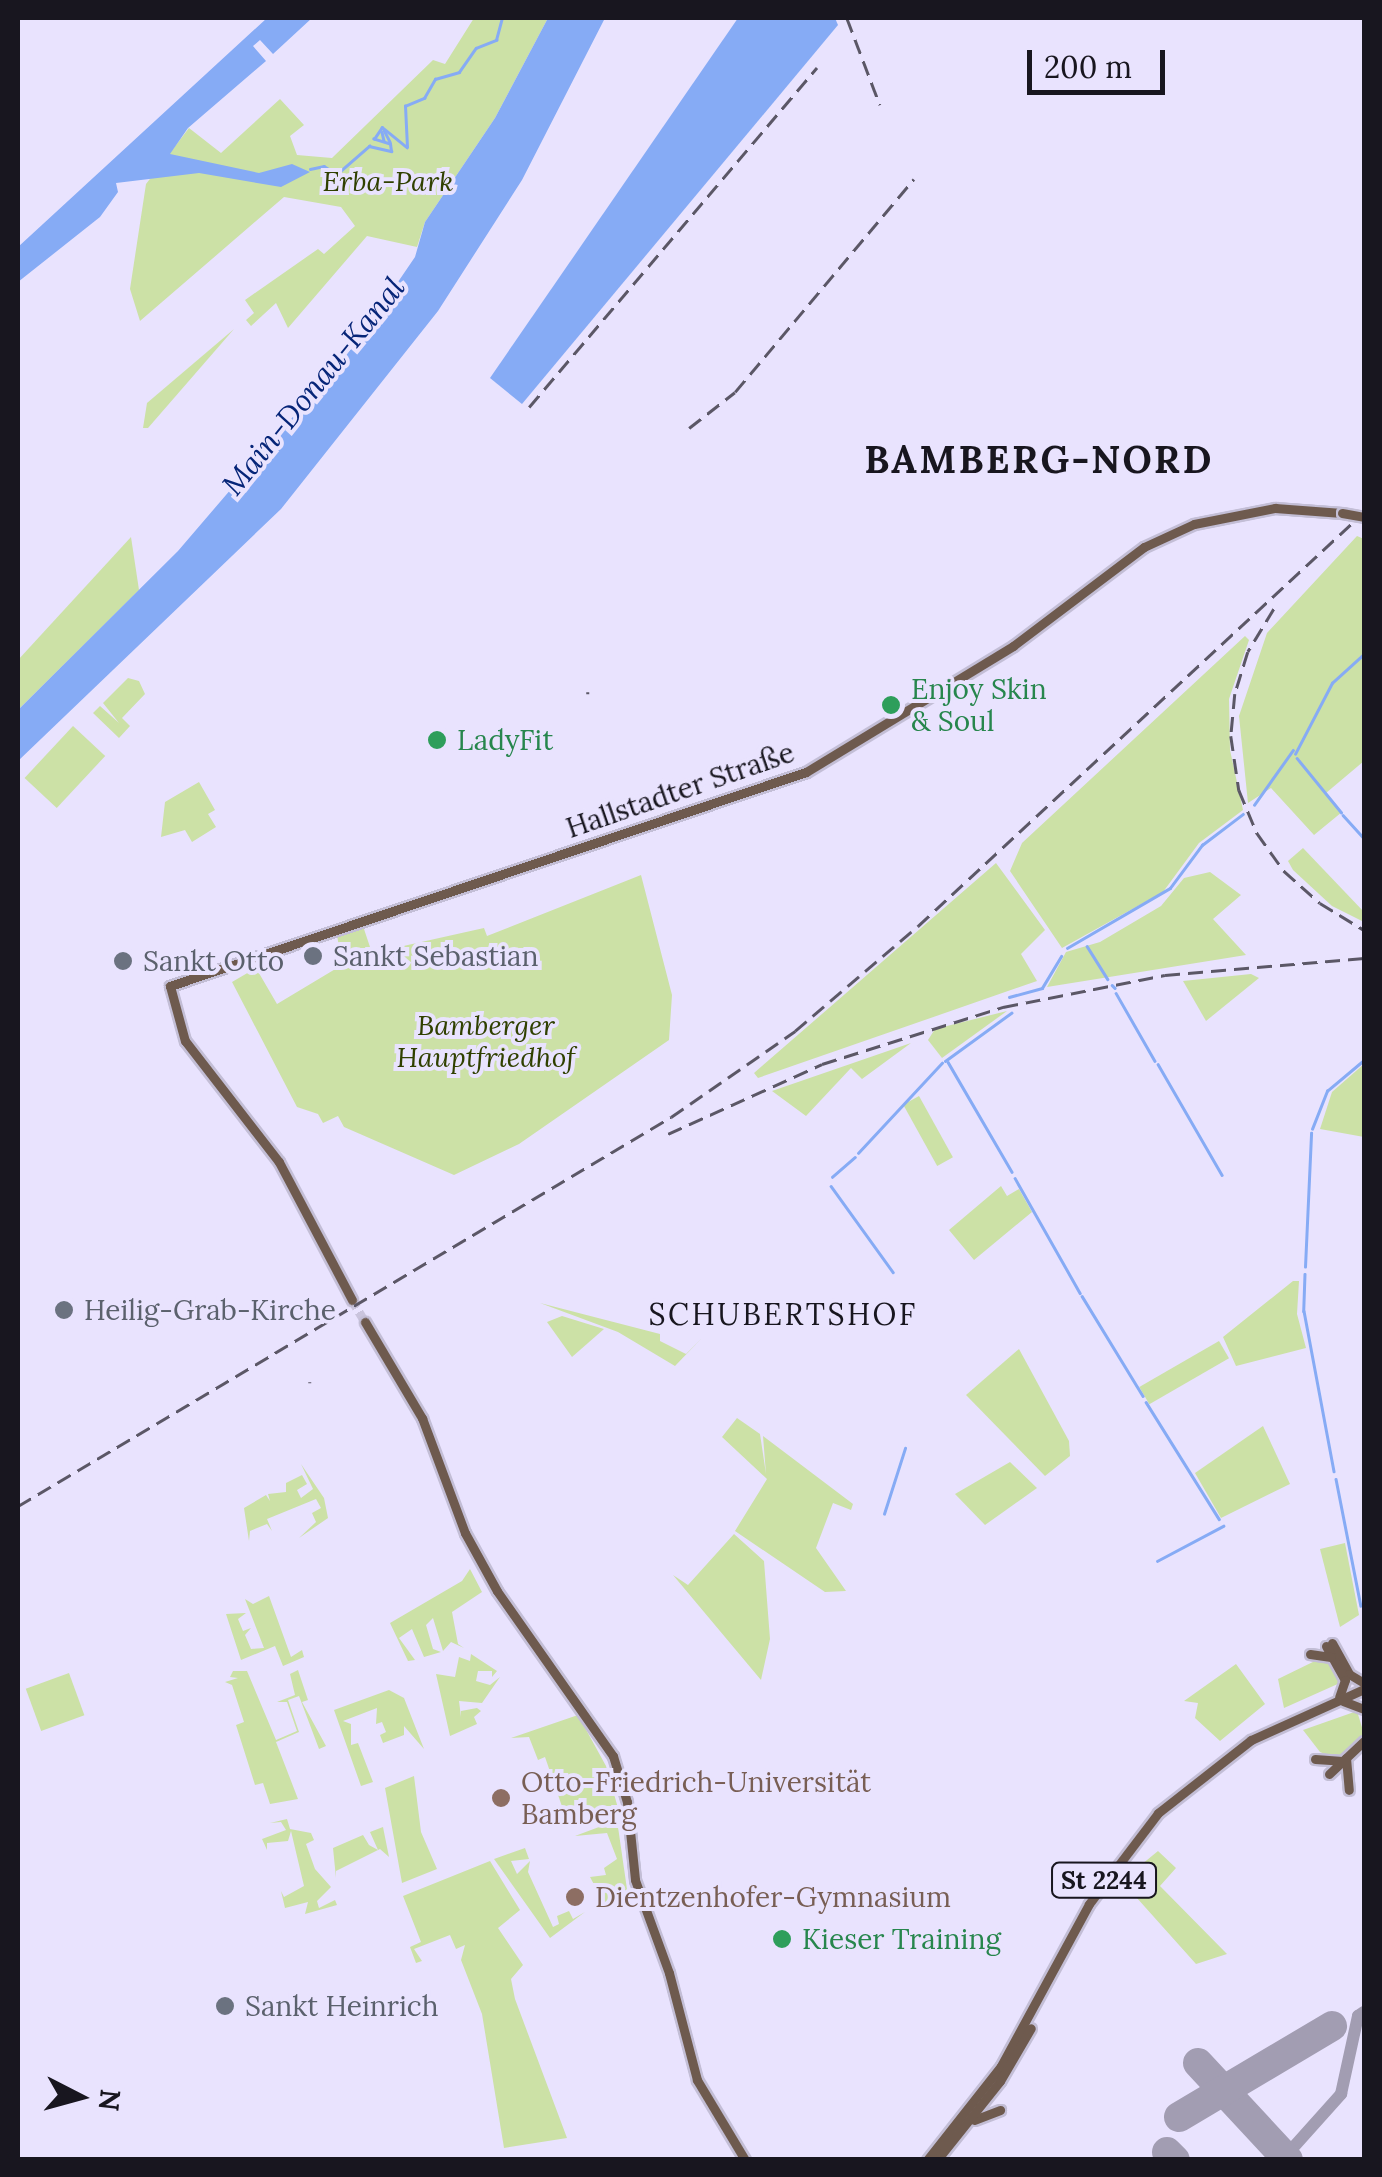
<!DOCTYPE html>
<html>
<head>
<meta charset="utf-8">
<style>
	body { margin:0 }
	#map { position:relative; width:1382px; height:2177px; overflow:hidden; background:#e9e3fe; font-family:Lora,serif }
	div>[style] { position:absolute }
	.green>* { inset:0; background:#cce1a6; transform-origin:0 0 }
	.water>* { inset:0; background:#86abf5 }
	.stream>* { height:2.5px; margin:-1.25px; padding:0 1.25px; transform-origin:1.25px; border-radius:1.25px; background:#86abf5 }
	.taxiway>* { height:12px; margin:-6px; padding:0 6px; transform-origin:6px; border-radius:6px; background:#a29db2 }
	.runway>* { height:30px; margin:-15px; padding:0 15px; transform-origin:15px; border-radius:15px; background:#a29db2 }
	.major-tunnel>* { height:9px; margin-top:-4.5px; transform-origin:0; background:repeating-linear-gradient(90deg,#cac4dd 0 9px,transparent 0 13.5px) }
	.roads { filter:drop-shadow(2px 0 #c3bed6) drop-shadow(-2px 0 #c3bed6) drop-shadow(0 2px #c3bed6) drop-shadow(0 -2px #c3bed6) }
	.major>* { height:9px; margin:-4.5px; padding:0 4.5px; transform-origin:4.5px; border-radius:4.5px; background:#6e5a4e }
	.rail>* { height:2.5px; margin-top:-1.25px; transform-origin:0; background:repeating-linear-gradient(90deg,#5b5766 0 15px,transparent 0 23px) }
	.bridges { filter:drop-shadow(2px 0 #c3bed6) drop-shadow(-2px 0 #c3bed6) drop-shadow(0 2px #c3bed6) drop-shadow(0 -2px #c3bed6) }
	.major-bridge>* { height:9px; margin:-4.5px; padding:0 4.5px; transform-origin:4.5px; border-radius:4.5px; background:#6e5a4e }
	.dots>* { width:28px; height:28px; translate:-50% -50%; box-sizing:border-box; border:5px solid #e9e3fe; border-radius:50% }
	span { translate:-50% -50%; white-space:nowrap; text-align:center; line-height:1.15; -webkit-text-stroke:8px #e9e3fe; paint-order:stroke }
	.shield-label span { padding:2px 8px; background:#e9e3fe; border:2px solid; border-radius:8px; -webkit-text-stroke-width:0 }
	.shield-label { font-size:25px; color:#18161f; font-weight:700 }
	.park-label { font-size:28px; color:#304000; font-style:italic }
	.leisure-label { font-size:28px; color:#27864d }
	.left { translate:0 -50%; text-align:left }
	.street-label { font-size:28px; color:#18161f }
	.worship-label { font-size:28px; color:#5b616d }
	.education-label { font-size:28px; color:#785e54 }
	.water-label { font-size:30px; color:#062578; font-style:italic }
	.neighbourhood-label { font-size:30px; color:#18161f; letter-spacing:2.5px }
	.district-label { font-size:38px; color:#18161f; font-weight:700; letter-spacing:2.5px }
	.frame { position:absolute; inset:0; border:20px solid #18161f; pointer-events:none }
	.north { position:absolute; left:30px; top:2047px; width:100px; height:100px; -webkit-text-stroke:8px #e9e3fe; paint-order:stroke; rotate:96deg; font-size:28px; font-weight:700; line-height:40px; text-align:center; color:#18161f }
	.north::after { content:''; display:block; margin:auto; width:35px; height:45px; background:#18161f; clip-path:polygon(50% 0,100% 100%,50% 72%,0 100%) }
	.scale { position:absolute; left:1027px; top:50px; width:138px; height:45px; box-sizing:border-box; border:5px solid #18161f; border-top:0; padding-left:12px; font-size:30px; line-height:35px; white-space:nowrap; color:#18161f; -webkit-text-stroke:8px #e9e3fe; paint-order:stroke }
</style>
</head>
<body>
<div id="map">
	<div class="green">
		<i style="clip-path:polygon(474px 18px,548px 18px,495px 118px,425px 222px,417px 247px,367px 236px,288px 328px,276px 303px,251px 326px,246px 320px,254px 313px,245px 300px,318px 249px,324px 254px,355px 226px,341px 207px,284px 197px,140px 321px,130px 289px,146px 184px,189px 128px,221px 153px,280px 99px,304px 125px,290px 136px,297px 155px,332px 158px,433px 60px,445px 64px)"></i>
		<i style="clip-path:polygon(234px 329px,148px 428px,143px 428px,147px 403px)"></i>
		<i style="clip-path:polygon(1357px 536px,1364px 539px,1364px 761px,1326px 793px,1342px 812px,1314px 835px,1271px 788px,1248px 803px,1239px 716px,1267px 633px)"></i>
		<i style="clip-path:polygon(131px 537px,139px 590px,18px 710px,18px 660px)"></i>
		<i style="clip-path:polygon(1245px 636px,1249px 640px,1229px 699px,1230px 750px,1243px 810px,1199px 843px,1163px 892px,1062px 948px,1010px 871px,1022px 843px)"></i>
		<i style="clip-path:polygon(128px 678px,139px 681px,145px 694px,122px 718px,130px 726px,119px 738px,93px 713px,100px 706px,119px 723px,103px 703px)"></i>
		<i style="left:73px;top:726px;width:44px;height:71px;rotate:43deg"></i>
		<i style="clip-path:polygon(199px 782px,215px 810px,208px 814px,216px 827px,192px 842px,185px 830px,161px 837px,165px 802px)"></i>
		<i style="clip-path:polygon(1303px 848px,1364px 912px,1364px 922px,1332px 906px,1293px 870px,1288px 861px)"></i>
		<i style="clip-path:polygon(996px 863px,1045px 930px,1021px 954px,1037px 981px,758px 1078px,754px 1073px)"></i>
		<i style="clip-path:polygon(1210px 872px,1241px 895px,1213px 919px,1246px 955px,1047px 987px,1066px 952px,1100px 942px,1161px 906px,1184px 878px)"></i>
		<i style="clip-path:polygon(641px 875px,672px 995px,669px 1040px,519px 1144px,454px 1175px,344px 1127px,338px 1116px,323px 1123px,318px 1114px,297px 1107px,232px 982px,256px 968px,277px 1004px,342px 965px,337px 935px,363px 926px,372px 953px,484px 928px,487px 936px)"></i>
		<i style="clip-path:polygon(1251px 974px,1259px 978px,1206px 1021px,1183px 981px)"></i>
		<i style="clip-path:polygon(1007px 1011px,942px 1058px,928px 1040px,935px 1029px)"></i>
		<i style="clip-path:polygon(911px 1043px,862px 1079px,851px 1068px,806px 1116px,772px 1091px)"></i>
		<i style="clip-path:polygon(1364px 1064px,1364px 1137px,1320px 1129px,1332px 1092px)"></i>
		<i style="left:919px;top:1096px;width:70px;height:18px;rotate:61deg"></i>
		<i style="clip-path:polygon(1001px 1186px,1007px 1196px,1019px 1189px,1032px 1212px,974px 1260px,949px 1230px)"></i>
		<i style="clip-path:polygon(1293px 1281px,1299px 1281px,1297px 1314px,1306px 1348px,1236px 1366px,1223px 1337px)"></i>
		<i style="clip-path:polygon(540px 1303px,660px 1334px,660px 1341px,686px 1354px,702px 1338px,675px 1366px,618px 1332px)"></i>
		<i style="clip-path:polygon(562px 1316px,604px 1329px,572px 1357px,547px 1322px)"></i>
		<i style="left:1219px;top:1341px;width:20px;height:92px;rotate:60deg"></i>
		<i style="clip-path:polygon(1019px 1349px,1069px 1441px,1070px 1456px,1045px 1476px,966px 1395px)"></i>
		<i style="clip-path:polygon(737px 1418px,760px 1434px,766px 1474px,763px 1436px,853px 1504px,851px 1510px,833px 1503px,816px 1548px,846px 1591px,825px 1592px,735px 1531px,767px 1479px,722px 1437px)"></i>
		<i style="clip-path:polygon(1263px 1426px,1290px 1484px,1221px 1518px,1195px 1473px)"></i>
		<i style="clip-path:polygon(1010px 1462px,1037px 1488px,985px 1525px,955px 1494px)"></i>
		<i style="clip-path:polygon(301px 1464px,324px 1498px,328px 1518px,299px 1538px,316px 1522px,312px 1513px,321px 1508px,316px 1499px,267px 1519px,272px 1531px,267px 1524px,250px 1531px,249px 1541px,244px 1508px,266px 1495px,270px 1501px,268px 1494px,286px 1492px,286px 1483px,302px 1475px,307px 1484px,297px 1490px,301px 1498px,313px 1489px)"></i>
		<i style="clip-path:polygon(734px 1534px,764px 1561px,770px 1639px,761px 1680px,673px 1575px,688px 1585px)"></i>
		<i style="clip-path:polygon(1345px 1543px,1359px 1615px,1340px 1627px,1320px 1549px)"></i>
		<i style="clip-path:polygon(470px 1569px,482px 1592px,452px 1612px,458px 1644px,464px 1648px,451px 1642px,443px 1651px,433px 1618px,426px 1625px,433px 1649px,441px 1652px,424px 1657px,412px 1629px,399px 1638px,415px 1660px,408px 1661px,390px 1623px,462px 1581px)"></i>
		<i style="clip-path:polygon(269px 1596px,291px 1657px,302px 1650px,304px 1657px,283px 1666px,275px 1646px,241px 1660px,226px 1614px,246px 1613px,238px 1619px,243px 1631px,251px 1628px,245px 1635px,251px 1649px,264px 1648px,245px 1599px,253px 1604px)"></i>
		<i style="clip-path:polygon(471px 1654px,497px 1671px,492px 1677px,492px 1671px,478px 1671px,476px 1681px,490px 1685px,500px 1677px,482px 1703px,459px 1701px,461px 1717px,461px 1711px,477px 1708px,481px 1711px,474px 1717px,477px 1724px,450px 1736px,436px 1674px,455px 1677px,459px 1657px,470px 1661px)"></i>
		<i style="clip-path:polygon(1319px 1659px,1334px 1663px,1340px 1683px,1284px 1708px,1278px 1679px)"></i>
		<i style="clip-path:polygon(1236px 1664px,1265px 1704px,1220px 1741px,1195px 1718px,1198px 1703px,1184px 1701px)"></i>
		<i style="clip-path:polygon(298px 1670px,308px 1700px,302px 1702px,326px 1746px,319px 1749px,299px 1696px,288px 1700px,299px 1732px,276px 1742px,298px 1799px,270px 1804px,263px 1783px,255px 1785px,236px 1725px,244px 1722px,232px 1685px,225px 1682px,238px 1678px,230px 1677px,233px 1671px,247px 1671px,276px 1740px,297px 1731px,287px 1702px,277px 1702px,295px 1695px,290px 1674px)"></i>
		<i style="left:69px;top:1673px;width:45px;height:46px;rotate:70deg"></i>
		<i style="clip-path:polygon(389px 1690px,404px 1698px,424px 1749px,404px 1726px,404px 1735px,383px 1743px,380px 1735px,386px 1732px,382px 1722px,376px 1724px,377px 1708px,343px 1721px,351px 1724px,351px 1745px,358px 1743px,373px 1782px,361px 1786px,334px 1710px)"></i>
		<i style="clip-path:polygon(1357px 1711px,1364px 1734px,1337px 1759px,1320px 1752px,1303px 1730px)"></i>
		<i style="clip-path:polygon(578px 1715px,606px 1766px,618px 1808px,567px 1821px,545px 1757px,538px 1760px,529px 1737px,511px 1738px)"></i>
		<i style="clip-path:polygon(414px 1776px,421px 1832px,437px 1869px,402px 1883px,385px 1788px)"></i>
		<i style="clip-path:polygon(287px 1819px,290px 1829px,311px 1833px,314px 1840px,306px 1844px,315px 1869px,331px 1887px,317px 1901px,319px 1908px,335px 1900px,337px 1905px,305px 1914px,308px 1902px,285px 1908px,281px 1891px,284px 1897px,304px 1886px,291px 1831px,288px 1841px,267px 1843px,267px 1850px,262px 1839px,286px 1830px,281px 1822px,270px 1823px)"></i>
		<i style="clip-path:polygon(383px 1827px,389px 1857px,380px 1849px,336px 1871px,336px 1878px,333px 1848px,363px 1835px,369px 1845px,378px 1850px,370px 1832px)"></i>
		<i style="clip-path:polygon(599px 1827px,618px 1827px,630px 1910px,623px 1900px,606px 1907px,590px 1877px,606px 1875px,604px 1868px,617px 1859px,607px 1833px,575px 1836px)"></i>
		<i style="clip-path:polygon(525px 1848px,529px 1859px,511px 1861px,517px 1874px,530px 1861px,528px 1872px,553px 1927px,559px 1924px,557px 1916px,569px 1911px,573px 1919px,585px 1912px,550px 1938px,494px 1859px)"></i>
		<i style="clip-path:polygon(1158px 1851px,1176px 1868px,1160px 1886px,1227px 1954px,1196px 1964px,1128px 1888px,1130px 1874px)"></i>
		<i style="clip-path:polygon(490px 1861px,520px 1910px,498px 1928px,523px 1965px,511px 1979px,515px 1999px,567px 2138px,504px 2148px,482px 2014px,461px 1960px,465px 1945px,456px 1949px,450px 1935px,414px 1949px,422px 1961px,416px 1963px,410px 1947px,421px 1942px,403px 1896px)"></i>
	</div>
	<div class="water">
		<i style="clip-path:polygon(267px 18px,312px 18px,273px 54px,260px 40px,253px 46px,266px 61px,188px 128px,170px 154px,259px 173px,292px 164px,310px 172px,281px 187px,199px 173px,116px 183px,118px 192px,100px 217px,18px 282px,18px 247px)"></i>
		<i style="clip-path:polygon(548px 18px,605px 18px,522px 180px,438px 311px,281px 509px,18px 761px,18px 710px,178px 551px,357px 342px,415px 257px,425px 222px,495px 118px)"></i>
		<i style="clip-path:polygon(738px 18px,835px 18px,838px 25px,522px 404px,490px 378px)"></i>
	</div>
	<div class="stream">
		<i style="left:384px;top:130px;width:13px;rotate:63deg"></i>
		<i style="left:382px;top:132px;width:9px;rotate:77deg"></i>
		<i style="left:310px;top:169px;width:14px;rotate:-12deg"></i>
		<i style="left:324px;top:166px;width:15px;rotate:32deg"></i>
		<i style="left:337px;top:174px;width:43px;rotate:-41.2deg"></i>
		<i style="left:369px;top:146px;width:23px;rotate:13deg"></i>
		<i style="left:391px;top:151px;width:7px;rotate:-98deg"></i>
		<i style="left:390px;top:144px;width:17px;rotate:-163deg"></i>
		<i style="left:374px;top:139px;width:14px;rotate:-56deg"></i>
		<i style="left:382px;top:127px;width:32px;rotate:39deg"></i>
		<i style="left:407px;top:147px;width:41px;rotate:-92.8deg"></i>
		<i style="left:405px;top:106px;width:21px;rotate:-23deg"></i>
		<i style="left:424px;top:98px;width:22px;rotate:-60deg"></i>
		<i style="left:435px;top:79px;width:25px;rotate:-16deg"></i>
		<i style="left:459px;top:72px;width:29px;rotate:-55deg"></i>
		<i style="left:476px;top:48px;width:22px;rotate:-22deg"></i>
		<i style="left:496px;top:40px;width:23px;rotate:-75deg"></i>
		<i style="left:1295px;top:754px;width:80px;rotate:-62.5deg"></i>
		<i style="left:1332px;top:683px;width:43px;rotate:-42.2deg"></i>
		<i style="left:1297px;top:758px;width:70px;rotate:50.8deg"></i>
		<i style="left:1254px;top:805px;width:67px;rotate:-54.7deg"></i>
		<i style="left:1343px;top:815px;width:31px;rotate:48deg"></i>
		<i style="left:1087px;top:946px;width:39px;rotate:58deg"></i>
		<i style="left:1067px;top:948px;width:119px;rotate:-30.2deg"></i>
		<i style="left:1170px;top:888px;width:54px;rotate:-53.3deg"></i>
		<i style="left:1202px;top:845px;width:51px;rotate:-37.1deg"></i>
		<i style="left:1112px;top:985px;width:4px;rotate:45deg"></i>
		<i style="left:1116px;top:993px;width:78px;rotate:60.2deg"></i>
		<i style="left:1009px;top:997px;width:34px;rotate:-15deg"></i>
		<i style="left:1042px;top:988px;width:37px;rotate:-59deg"></i>
		<i style="left:945px;top:1061px;width:82px;rotate:-36deg"></i>
		<i style="left:948px;top:1062px;width:127px;rotate:59.8deg"></i>
		<i style="left:1158px;top:1064px;width:128px;rotate:60deg"></i>
		<i style="left:1312px;top:1129px;width:41px;rotate:-68.5deg"></i>
		<i style="left:1327px;top:1091px;width:48px;rotate:-40deg"></i>
		<i style="left:858px;top:1153px;width:123px;rotate:-47deg"></i>
		<i style="left:832px;top:1177px;width:30px;rotate:-41deg"></i>
		<i style="left:1015px;top:1178px;width:132px;rotate:60.5deg"></i>
		<i style="left:831px;top:1186px;width:106px;rotate:54.2deg"></i>
		<i style="left:1305px;top:1267px;width:134px;rotate:-87.4deg"></i>
		<i style="left:1305px;top:1274px;width:37px;rotate:92deg"></i>
		<i style="left:1304px;top:1311px;width:163px;rotate:79.4deg"></i>
		<i style="left:1082px;top:1296px;width:117px;rotate:58.6deg"></i>
		<i style="left:1146px;top:1402px;width:138px;rotate:58deg"></i>
		<i style="left:1336px;top:1479px;width:129px;rotate:78.9deg"></i>
		<i style="left:884px;top:1514px;width:69px;rotate:-72.3deg"></i>
		<i style="left:1157px;top:1561px;width:75px;rotate:-27.9deg"></i>
	</div>
	<div class="taxiway">
		<i style="left:1282px;top:2160px;width:89px;rotate:-48.2deg"></i>
		<i style="left:1341px;top:2094px;width:80px;rotate:-77.7deg"></i>
		<i style="left:1358px;top:2016px;width:7px;rotate:-34deg"></i>
	</div>
	<div class="runway">
		<i style="left:1198px;top:2063px;width:132px;rotate:47.1deg"></i>
		<i style="left:1179px;top:2117px;width:178px;rotate:-30.7deg"></i>
		<i style="left:1167px;top:2152px;width:11px;rotate:45deg"></i>
	</div>
	<div class="major-tunnel">
		<i style="left:352px;top:1300px;width:26px;rotate:59deg"></i>
	</div>
	<div class="roads">
		<div class="major">
			<i style="left:352px;top:1300px;width:156px;rotate:-117.9deg"></i>
			<i style="left:279px;top:1162px;width:153px;rotate:-127.8deg"></i>
			<i style="left:185px;top:1041px;width:57px;rotate:-105.3deg"></i>
			<i style="left:170px;top:986px;width:671px;rotate:-18.6deg"></i>
			<i style="left:806px;top:772px;width:242px;rotate:-31.3deg"></i>
			<i style="left:1013px;top:646px;width:164px;rotate:-37.1deg"></i>
			<i style="left:1144px;top:547px;width:55px;rotate:-24.7deg"></i>
			<i style="left:1194px;top:524px;width:83px;rotate:-11.2deg"></i>
			<i style="left:1275px;top:508px;width:67px;rotate:4.3deg"></i>
			<i style="left:365px;top:1322px;width:112px;rotate:59.3deg"></i>
			<i style="left:422px;top:1418px;width:123px;rotate:69.5deg"></i>
			<i style="left:465px;top:1533px;width:66px;rotate:61.1deg"></i>
			<i style="left:497px;top:1591px;width:202px;rotate:54.9deg"></i>
			<i style="left:613px;top:1756px;width:48px;rotate:73.1deg"></i>
			<i style="left:627px;top:1802px;width:78px;rotate:84.1deg"></i>
			<i style="left:635px;top:1880px;width:99px;rotate:69.9deg"></i>
			<i style="left:669px;top:1973px;width:111px;rotate:75.3deg"></i>
			<i style="left:697px;top:2080px;width:93px;rotate:59deg"></i>
			<i style="left:1332px;top:1643px;width:35px;rotate:61deg"></i>
			<i style="left:1349px;top:1674px;width:17px;rotate:31deg"></i>
			<i style="left:1326px;top:1646px;width:39px;rotate:61deg"></i>
			<i style="left:1345px;top:1680px;width:18px;rotate:109deg"></i>
			<i style="left:1310px;top:1654px;width:21px;rotate:8deg"></i>
			<i style="left:1343px;top:1701px;width:22px;rotate:21deg"></i>
			<i style="left:1346px;top:1758px;width:32px;rotate:85deg"></i>
			<i style="left:1315px;top:1759px;width:27px;rotate:4deg"></i>
			<i style="left:1329px;top:1774px;width:48px;rotate:-43.3deg"></i>
			<i style="left:974px;top:2120px;width:28px;rotate:-21deg"></i>
			<i style="left:927px;top:2160px;width:120px;rotate:-51.8deg"></i>
			<i style="left:1001px;top:2066px;width:184px;rotate:-61.5deg"></i>
			<i style="left:1089px;top:1904px;width:114px;rotate:-52.8deg"></i>
			<i style="left:1158px;top:1813px;width:118px;rotate:-38.1deg"></i>
			<i style="left:1251px;top:1740px;width:124px;rotate:-24.3deg"></i>
			<i style="left:937px;top:2160px;width:101px;rotate:-51.4deg"></i>
			<i style="left:1000px;top:2081px;width:61px;rotate:-59.7deg"></i>
		</div>
	</div>
	<div class="rail">
		<i style="left:847px;top:18px;width:93px;rotate:69.2deg"></i>
		<i style="left:529px;top:407px;width:445px;rotate:-49.7deg"></i>
		<i style="left:689px;top:428px;width:58px;rotate:-38deg"></i>
		<i style="left:735px;top:392px;width:278px;rotate:-50deg"></i>
		<i style="left:1274px;top:609px;width:50px;rotate:121.2deg"></i>
		<i style="left:1248px;top:652px;width:44px;rotate:107.2deg"></i>
		<i style="left:1235px;top:694px;width:42px;rotate:95.4deg"></i>
		<i style="left:1231px;top:736px;width:55px;rotate:81.6deg"></i>
		<i style="left:1239px;top:790px;width:47px;rotate:67.3deg"></i>
		<i style="left:1257px;top:833px;width:47px;rotate:54.6deg"></i>
		<i style="left:1284px;top:871px;width:48px;rotate:41.6deg"></i>
		<i style="left:1320px;top:903px;width:52px;rotate:31.5deg"></i>
		<i style="left:588px;top:692px;width:2px;rotate:90deg"></i>
		<i style="left:668px;top:1134px;width:169px;rotate:-24.4deg"></i>
		<i style="left:822px;top:1064px;width:190px;rotate:-17.5deg"></i>
		<i style="left:1003px;top:1007px;width:165px;rotate:-11.2deg"></i>
		<i style="left:1165px;top:975px;width:200px;rotate:-4.9deg"></i>
		<i style="left:310px;top:1382px;width:1px;rotate:90deg"></i>
		<i style="left:18px;top:1506px;width:760px;rotate:-30.78deg"></i>
		<i style="left:671px;top:1117px;width:151px;rotate:-34.7deg"></i>
		<i style="left:795px;top:1031px;width:162px;rotate:-40.5deg"></i>
		<i style="left:918px;top:926px;width:609px;rotate:-42.87deg"></i>
	</div>
	<div class="bridges">
		<div class="major-bridge">
			<i style="left:1342px;top:513px;width:22px;rotate:10deg"></i>
		</div>
	</div>
	<div class="dots">
		<i style="left:891px;top:705px;background:#2e9e5b"></i>
		<i style="left:437px;top:740px;background:#2e9e5b"></i>
		<i style="left:313px;top:956px;background:#6b7280"></i>
		<i style="left:123px;top:961px;background:#6b7280"></i>
		<i style="left:64px;top:1310px;background:#6b7280"></i>
		<i style="left:501px;top:1798px;background:#8d6e63"></i>
		<i style="left:575px;top:1897px;background:#8d6e63"></i>
		<i style="left:782px;top:1939px;background:#2e9e5b"></i>
		<i style="left:225px;top:2006px;background:#6b7280"></i>
	</div>
	<div class="shield-label">
		<span style="left:1104px;top:1880px">St 2244</span>
	</div>
	<div class="park-label">
		<span style="left:388px;top:181px">Erba-Park</span>
		<span style="left:486px;top:1041px">Bamberger<br>Hauptfriedhof</span>
	</div>
	<div class="leisure-label">
		<span class="left" style="left:911px;top:705px">Enjoy Skin<br>&amp; Soul</span>
		<span class="left" style="left:457px;top:740px">LadyFit</span>
		<span class="left" style="left:802px;top:1939px">Kieser Training</span>
	</div>
	<div class="street-label">
		<span style="left:680px;top:790px;rotate:-19deg">Hallstadter Straße</span>
	</div>
	<div class="worship-label">
		<span class="left" style="left:333px;top:956px">Sankt Sebastian</span>
		<span class="left" style="left:143px;top:961px">Sankt Otto</span>
		<span class="left" style="left:84px;top:1310px">Heilig-Grab-Kirche</span>
		<span class="left" style="left:245px;top:2006px">Sankt Heinrich</span>
	</div>
	<div class="education-label">
		<span class="left" style="left:521px;top:1798px">Otto-Friedrich-Universität<br>Bamberg</span>
		<span class="left" style="left:595px;top:1897px">Dientzenhofer-Gymnasium</span>
	</div>
	<div class="water-label">
		<span style="left:313px;top:386px;rotate:-51deg">Main-Donau-Kanal</span>
	</div>
	<div class="neighbourhood-label">
		<span style="left:783px;top:1314px">SCHUBERTSHOF</span>
	</div>
	<div class="district-label">
		<span style="left:1039px;top:460px">BAMBERG-NORD</span>
	</div>
	<div class="frame"></div>
	<div class="north">N</div>
	<div class="scale">200 m</div>
</div>
</body>
</html>
